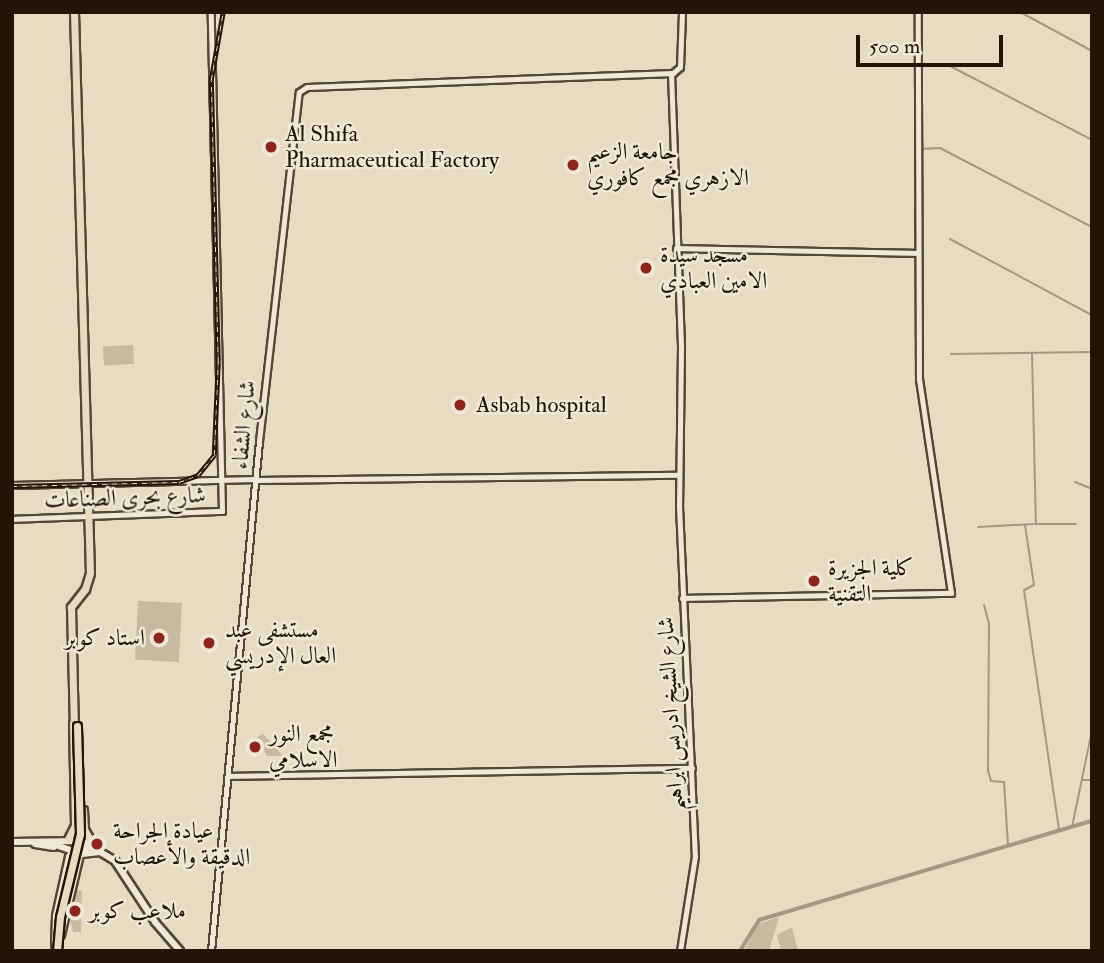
<!DOCTYPE html>
<html>
<head>
<meta charset="utf-8">
<style>
	body { margin:0 }
	#map { position:relative; width:1104px; height:963px; overflow:hidden; background:#e7dcc1; font-family:"IM FELL Double Pica",Amiri,serif }
	div>[style] { position:absolute }
	.green>* { inset:0; background:#c6baa1; transform-origin:0 0 }
	.stream>* { height:2px; margin:-1px; padding:0 1px; transform-origin:1px; border-radius:1px; background:#a49882 }
	.canal>* { height:3.5px; margin:-1.75px; padding:0 1.75px; transform-origin:1.75px; border-radius:1.75px; background:#a49882 }
	.roads { filter:drop-shadow(2px 0 #534736) drop-shadow(-2px 0 #534736) drop-shadow(0 2px #534736) drop-shadow(0 -2px #534736) }
	.tertiary>* { height:5px; margin:-2.5px; padding:0 2.5px; transform-origin:2.5px; border-radius:2.5px; background:#efe8d7 }
	.secondary>* { height:6px; margin:-3px; padding:0 3px; transform-origin:3px; border-radius:3px; background:#efe8d7 }
	.primary>* { height:7px; margin:-3.5px; padding:0 3.5px; transform-origin:3.5px; border-radius:3.5px; background:#e7dcc1 }
	.rail>* { height:4.5px; margin-top:-2.25px; transform-origin:0; background:repeating-linear-gradient(90deg,#efe8d7 0 5px,#221507 0 10px); box-sizing:border-box; border-block:2px solid #221507 }
	.bridges { filter:drop-shadow(2px 0 #221507) drop-shadow(-2px 0 #221507) drop-shadow(0 2px #221507) drop-shadow(0 -2px #221507) }
	.primary-bridge>* { height:7px; margin:-3.5px; padding:0 3.5px; transform-origin:3.5px; border-radius:3.5px; background:#e7dcc1 }
	.dots>* { width:19px; height:19px; translate:-50% -50%; box-sizing:border-box; border:4px solid #efe8d7; border-radius:50% }
	span { translate:-50% -50%; white-space:nowrap; text-align:center; line-height:1.15; -webkit-text-stroke:5px #efe8d7; paint-order:stroke }
	.poi-label { font-size:23px; color:#221507 }
	.left { translate:0 -50%; text-align:left }
	.right { translate:-100% -50%; text-align:right }
	.street-label { font-size:23px; color:#221507 }
	.frame { position:absolute; inset:0; border:14px solid #221507; pointer-events:none }
	.scale { position:absolute; left:856px; top:35px; width:147px; height:32px; box-sizing:border-box; border:4px solid #221507; border-top:0; padding-left:9px; font-size:21px; line-height:24px; white-space:nowrap; color:#221507; -webkit-text-stroke:5px #efe8d7; paint-order:stroke }
</style>
</head>
<body>
<div id="map">
	<div class="green">
		<i style="left:133px;top:345px;width:19px;height:30px;rotate:87deg"></i>
		<i style="left:182px;top:603px;width:59px;height:44px;rotate:93deg"></i>
		<i style="clip-path:polygon(263px 734px,283px 756px,267px 756px,256px 738px)"></i>
		<i style="clip-path:polygon(76px 890px,82px 891px,81px 932px,73px 932px,70px 918px)"></i>
		<i style="clip-path:polygon(779px 917px,769px 951px,744px 951px,758px 924px)"></i>
		<i style="clip-path:polygon(792px 927px,798px 951px,781px 951px,777px 935px)"></i>
	</div>
	<div class="stream">
		<i style="left:1020px;top:12px;width:82px;rotate:28.4deg"></i>
		<i style="left:950px;top:66px;width:160px;rotate:27.5deg"></i>
		<i style="left:920px;top:149px;width:20px;rotate:-3deg"></i>
		<i style="left:940px;top:148px;width:171px;rotate:27.5deg"></i>
		<i style="left:950px;top:239px;width:161px;rotate:28.2deg"></i>
		<i style="left:1032px;top:353px;width:171px;rotate:88.7deg"></i>
		<i style="left:1036px;top:524px;width:40px"></i>
		<i style="left:951px;top:354px;width:141px;rotate:-0.8deg"></i>
		<i style="left:1075px;top:482px;width:18px;rotate:22deg"></i>
		<i style="left:1025px;top:525px;width:61px;rotate:81.5deg"></i>
		<i style="left:1034px;top:585px;width:11px;rotate:153deg"></i>
		<i style="left:1024px;top:590px;width:243px;rotate:81.7deg"></i>
		<i style="left:978px;top:527px;width:56px;rotate:-3.1deg"></i>
		<i style="left:984px;top:605px;width:20px;rotate:75deg"></i>
		<i style="left:989px;top:624px;width:147px;rotate:90.4deg"></i>
		<i style="left:988px;top:771px;width:10px;rotate:73deg"></i>
		<i style="left:991px;top:781px;width:13px;rotate:4deg"></i>
		<i style="left:1004px;top:782px;width:64px;rotate:86.4deg"></i>
		<i style="left:1082px;top:780px;width:10px"></i>
		<i style="left:1072px;top:827px;width:99px;rotate:-78.3deg"></i>
	</div>
	<div class="canal">
		<i style="left:740px;top:951px;width:36px;rotate:-58deg"></i>
		<i style="left:759px;top:920px;width:347px;rotate:-16.6deg"></i>
	</div>
	<div class="roads">
		<div class="tertiary">
			<i style="left:671px;top:73px;width:274px;rotate:87.9deg"></i>
			<i style="left:681px;top:347px;width:159px;rotate:90.7deg"></i>
			<i style="left:679px;top:506px;width:350px;rotate:87.4deg"></i>
			<i style="left:695px;top:856px;width:96px;rotate:99deg"></i>
			<i style="left:676px;top:248px;width:242px;rotate:1.2deg"></i>
			<i style="left:256px;top:480px;width:422px;rotate:-0.7deg"></i>
			<i style="left:12px;top:485px;width:244px;rotate:-1.4deg"></i>
			<i style="left:12px;top:519px;width:210px;rotate:-2.2deg"></i>
			<i style="left:222px;top:511px;width:499px;rotate:-91.3deg"></i>
			<i style="left:682px;top:598px;width:269px;rotate:-1.1deg"></i>
			<i style="left:951px;top:593px;width:215px;rotate:-98.5deg"></i>
			<i style="left:919px;top:380px;width:368px;rotate:-90.2deg"></i>
			<i style="left:228px;top:776px;width:464px;rotate:-1deg"></i>
			<i style="left:211px;top:951px;width:512px;rotate:-84.62deg"></i>
			<i style="left:259px;top:441px;width:351px;rotate:-83.5deg"></i>
			<i style="left:299px;top:92px;width:9px;rotate:-32deg"></i>
			<i style="left:307px;top:87px;width:366px;rotate:-2.2deg"></i>
			<i style="left:673px;top:73px;width:9px;rotate:-41deg"></i>
			<i style="left:680px;top:67px;width:55px;rotate:-87.9deg"></i>
		</div>
		<div class="secondary">
			<i style="left:12px;top:842px;width:70px;rotate:-0.8deg"></i>
			<i style="left:82px;top:841px;width:39px;rotate:31deg"></i>
			<i style="left:115px;top:861px;width:73px;rotate:56.7deg"></i>
			<i style="left:155px;top:922px;width:38px;rotate:49deg"></i>
			<i style="left:35px;top:844px;width:19px;rotate:9deg"></i>
			<i style="left:52px;top:844px;width:32px;rotate:18deg"></i>
			<i style="left:82px;top:854px;width:18px;rotate:-6deg"></i>
			<i style="left:61px;top:935px;width:91px;rotate:-76.7deg"></i>
			<i style="left:55px;top:945px;width:29px;rotate:-88deg"></i>
			<i style="left:56px;top:916px;width:60px;rotate:-77.6deg"></i>
			<i style="left:69px;top:857px;width:8px;rotate:-60deg"></i>
			<i style="left:73px;top:850px;width:18px;rotate:-9deg"></i>
		</div>
		<div class="primary">
			<i style="left:74px;top:12px;width:561px;rotate:88.37deg"></i>
			<i style="left:90px;top:573px;width:17px;rotate:107deg"></i>
			<i style="left:85px;top:589px;width:23px;rotate:128deg"></i>
			<i style="left:71px;top:607px;width:119px;rotate:88.6deg"></i>
			<i style="left:83px;top:810px;width:19px;rotate:87deg"></i>
			<i style="left:84px;top:829px;width:23px;rotate:61deg"></i>
			<i style="left:68px;top:839px;width:16px;rotate:-63deg"></i>
			<i style="left:75px;top:825px;width:102px;rotate:-91.1deg"></i>
		</div>
	</div>
	<div class="rail">
		<i style="left:12px;top:486px;width:167px;rotate:-1.4deg"></i>
		<i style="left:179px;top:482px;width:20px;rotate:-20deg"></i>
		<i style="left:198px;top:475px;width:26px;rotate:-51deg"></i>
		<i style="left:214px;top:455px;width:93px;rotate:-87.5deg"></i>
		<i style="left:218px;top:362px;width:282px;rotate:-91.4deg"></i>
		<i style="left:211px;top:80px;width:69px;rotate:-80deg"></i>
	</div>
	<div class="bridges">
		<div class="primary-bridge">
			<i style="left:57px;top:951px;width:34px;rotate:-85deg"></i>
			<i style="left:60px;top:917px;width:85px;rotate:-76.5deg"></i>
			<i style="left:80px;top:834px;width:108px;rotate:-91.6deg"></i>
		</div>
	</div>
	<div class="dots">
		<i style="left:271px;top:147px;background:#8f2418"></i>
		<i style="left:573px;top:165px;background:#8f2418"></i>
		<i style="left:646px;top:268px;background:#8f2418"></i>
		<i style="left:460px;top:405px;background:#8f2418"></i>
		<i style="left:814px;top:581px;background:#8f2418"></i>
		<i style="left:159px;top:638px;background:#8f2418"></i>
		<i style="left:209px;top:643px;background:#8f2418"></i>
		<i style="left:255px;top:747px;background:#8f2418"></i>
		<i style="left:97px;top:844px;background:#8f2418"></i>
		<i style="left:75px;top:911px;background:#8f2418"></i>
	</div>
	<div class="poi-label">
		<span class="left" style="left:285px;top:147px">Al Shifa<br>Pharmaceutical Factory</span>
		<span class="left" style="left:587px;top:165px">جامعة الزعيم<br>الازهري مجمع كافوري</span>
		<span class="left" style="left:660px;top:268px">مسجد سيدة<br>الامين العبادي</span>
		<span class="left" style="left:476px;top:405px">Asbab hospital</span>
		<span class="left" style="left:828px;top:581px">كلية الجزيرة<br>التقنية</span>
		<span class="left" style="left:225px;top:643px">مستشفى عبد<br>العال الإدريسي</span>
		<span class="right" style="left:145px;top:638px">استاد كوبر</span>
		<span class="left" style="left:269px;top:747px">مجمع النور<br>الاسلامي</span>
		<span class="left" style="left:113px;top:844px">عيادة الجراحة<br>الدقيقة والأعصاب</span>
		<span class="left" style="left:89px;top:911px">ملاعب كوبر</span>
	</div>
	<div class="street-label">
		<span style="left:244px;top:425px;rotate:-85deg">شارع الشفاء</span>
		<span style="left:125px;top:498px;rotate:-2deg">شارع بحرى الصناعات</span>
		<span style="left:671px;top:714px;rotate:-93deg">شارع الشيخ ادريس ابراهيم</span>
	</div>
	<div class="frame"></div>
	<div class="scale">500 m</div>
</div>
</body>
</html>
